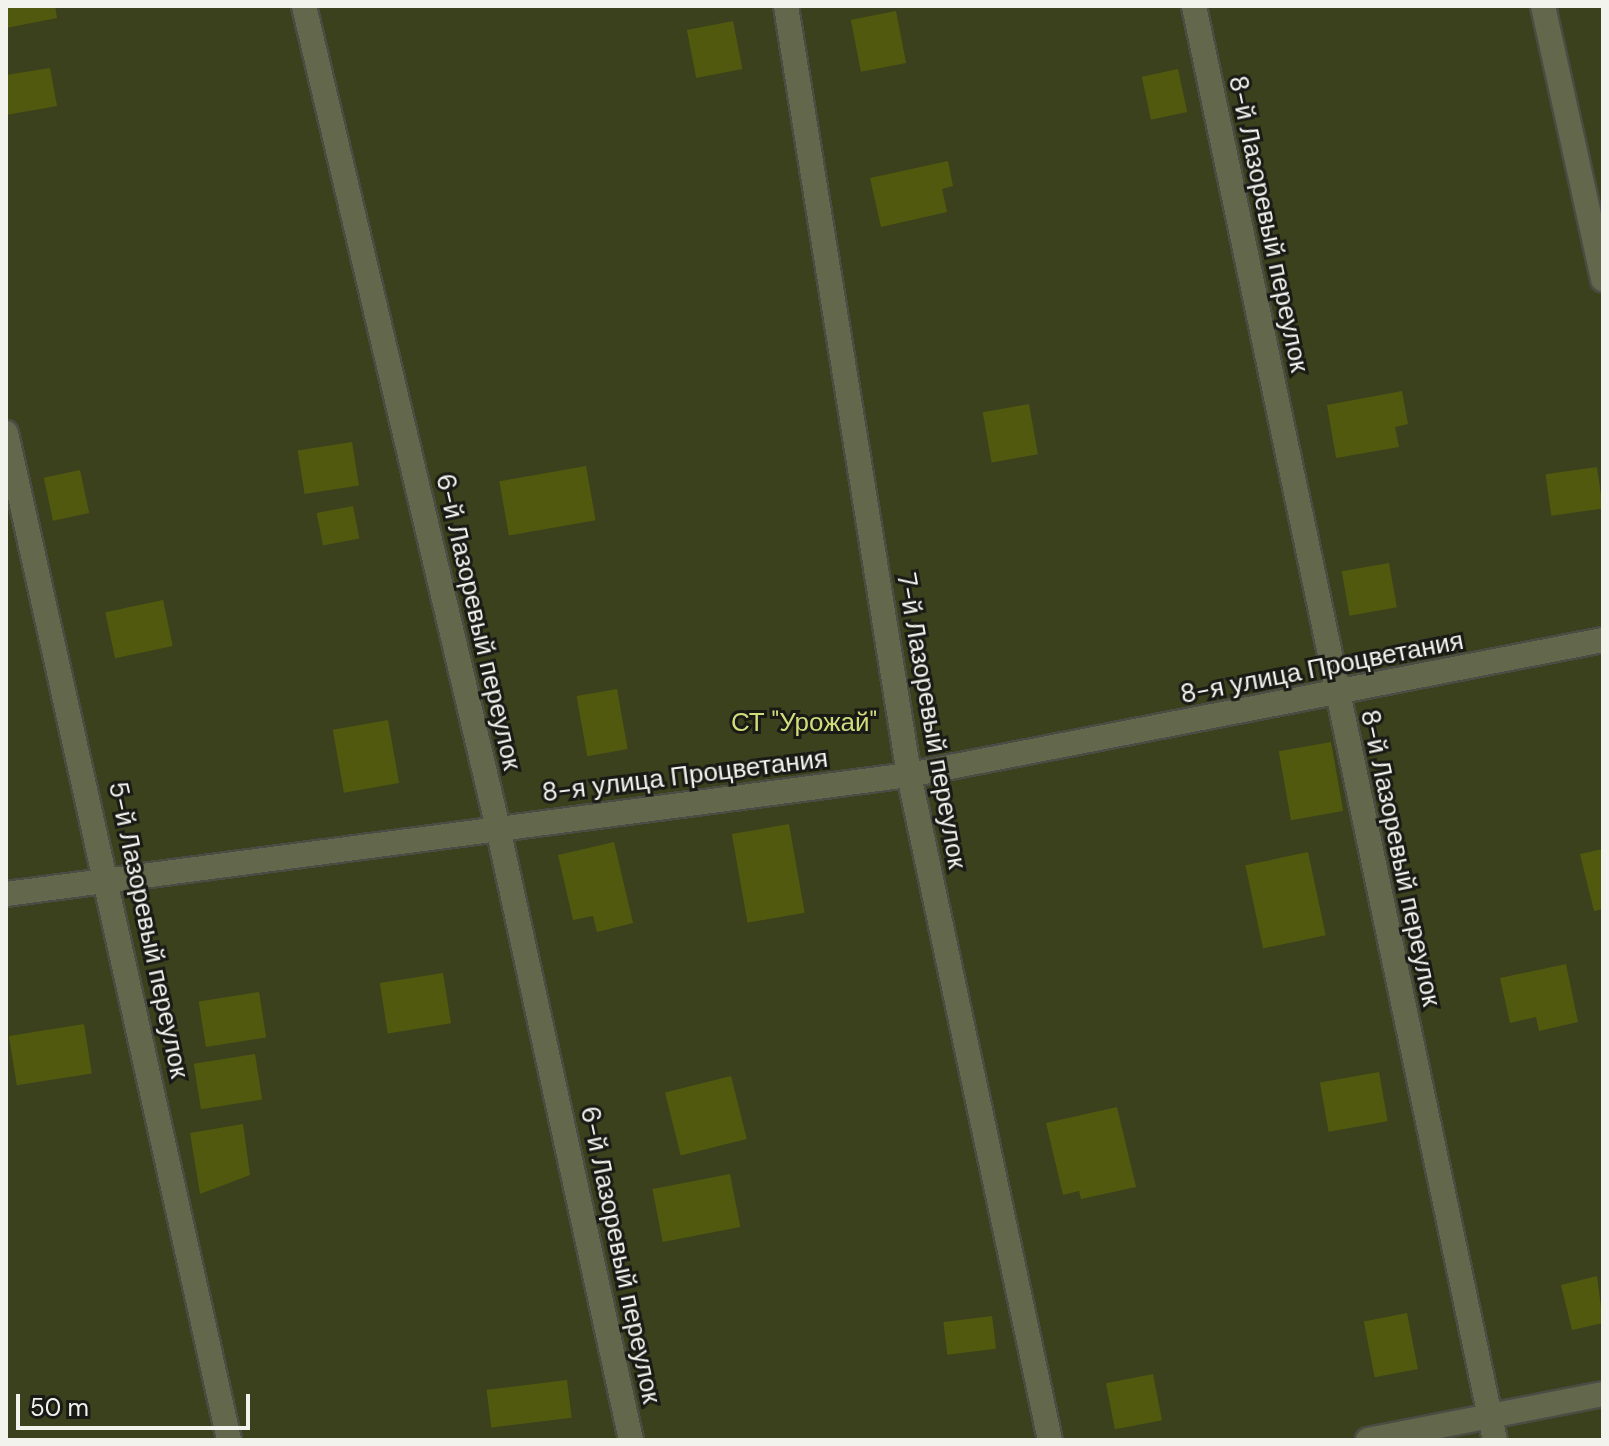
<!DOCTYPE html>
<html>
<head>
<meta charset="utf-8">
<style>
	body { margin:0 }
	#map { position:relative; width:1609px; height:1446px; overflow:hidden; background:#303228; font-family:"DM Sans",sans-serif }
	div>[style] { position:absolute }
	.green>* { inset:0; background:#3b411c; transform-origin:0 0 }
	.building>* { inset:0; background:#51590f; transform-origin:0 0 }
	.roads { filter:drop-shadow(2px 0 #4b4d44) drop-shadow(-2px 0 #4b4d44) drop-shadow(0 2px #4b4d44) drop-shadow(0 -2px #4b4d44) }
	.minor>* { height:24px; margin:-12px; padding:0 12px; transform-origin:12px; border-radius:12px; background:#63684c }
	span { translate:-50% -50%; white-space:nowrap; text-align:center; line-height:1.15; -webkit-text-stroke:6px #191915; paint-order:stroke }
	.street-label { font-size:26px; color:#f2f3ed }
	.park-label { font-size:26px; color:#cedc7a }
	.frame { position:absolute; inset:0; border:8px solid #f2f3ed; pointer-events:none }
	.scale { position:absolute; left:16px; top:1394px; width:234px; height:36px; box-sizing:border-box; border:4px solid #f2f3ed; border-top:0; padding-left:10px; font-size:24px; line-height:28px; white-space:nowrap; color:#f2f3ed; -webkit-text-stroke:6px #191915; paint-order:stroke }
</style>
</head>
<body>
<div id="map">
	<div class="green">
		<i style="left:6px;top:6px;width:1597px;height:1434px"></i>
	</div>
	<div class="building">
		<i style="clip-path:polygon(6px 6px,55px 6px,57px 18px,6px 28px)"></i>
		<i style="left:896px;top:11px;width:53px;height:46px;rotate:79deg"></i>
		<i style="left:733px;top:21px;width:49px;height:47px;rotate:79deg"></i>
		<i style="clip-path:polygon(50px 68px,57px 106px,6px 115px,6px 75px)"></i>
		<i style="left:1178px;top:69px;width:44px;height:37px;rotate:78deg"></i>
		<i style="clip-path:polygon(948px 161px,953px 186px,942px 189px,947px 212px,881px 227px,870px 178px)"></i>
		<i style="clip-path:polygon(1402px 391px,1408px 424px,1395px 427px,1399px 447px,1336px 458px,1327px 405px)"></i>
		<i style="left:1029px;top:404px;width:51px;height:47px;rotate:80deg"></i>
		<i style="left:352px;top:442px;width:44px;height:55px;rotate:81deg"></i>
		<i style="left:586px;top:466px;width:55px;height:88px;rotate:80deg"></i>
		<i style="left:1597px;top:467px;width:42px;height:52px;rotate:82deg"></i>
		<i style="left:80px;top:470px;width:44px;height:37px;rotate:78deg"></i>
		<i style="left:353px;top:506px;width:33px;height:37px;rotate:79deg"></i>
		<i style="left:1389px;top:563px;width:45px;height:48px;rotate:80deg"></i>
		<i style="left:163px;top:600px;width:47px;height:59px;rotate:78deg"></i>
		<i style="left:617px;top:689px;width:61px;height:41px;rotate:80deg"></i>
		<i style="left:388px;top:720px;width:64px;height:56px;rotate:80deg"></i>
		<i style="left:1331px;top:742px;width:70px;height:53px;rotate:80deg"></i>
		<i style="left:789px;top:824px;width:90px;height:58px;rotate:80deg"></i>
		<i style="clip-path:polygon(614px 842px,633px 923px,597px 932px,593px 916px,573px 920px,558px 855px)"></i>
		<i style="clip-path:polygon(1603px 849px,1603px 909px,1594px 911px,1580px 854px)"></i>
		<i style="left:1308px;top:852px;width:85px;height:64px;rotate:78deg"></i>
		<i style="clip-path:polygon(1566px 964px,1578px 1022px,1539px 1031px,1536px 1017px,1510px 1023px,1500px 978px)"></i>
		<i style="left:443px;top:973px;width:51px;height:64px;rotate:81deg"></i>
		<i style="left:259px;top:992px;width:46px;height:61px;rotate:81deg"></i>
		<i style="left:84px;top:1024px;width:50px;height:76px;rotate:81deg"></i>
		<i style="left:255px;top:1054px;width:46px;height:62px;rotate:81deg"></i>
		<i style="left:1379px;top:1072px;width:50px;height:60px;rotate:80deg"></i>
		<i style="left:731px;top:1076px;width:65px;height:68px;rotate:76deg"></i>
		<i style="clip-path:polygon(1117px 1107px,1136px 1187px,1081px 1199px,1079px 1191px,1063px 1195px,1046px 1123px)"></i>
		<i style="clip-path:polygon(243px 1124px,250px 1175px,200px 1194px,190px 1133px)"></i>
		<i style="left:730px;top:1174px;width:54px;height:79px;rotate:79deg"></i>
		<i style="clip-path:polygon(1597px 1276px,1603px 1323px,1572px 1330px,1561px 1285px)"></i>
		<i style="left:1407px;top:1313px;width:57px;height:44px;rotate:79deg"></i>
		<i style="left:992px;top:1316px;width:33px;height:49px;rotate:83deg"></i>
		<i style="left:1153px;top:1374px;width:47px;height:48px;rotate:79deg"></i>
		<i style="left:567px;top:1380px;width:38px;height:81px;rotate:83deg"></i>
	</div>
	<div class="roads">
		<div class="minor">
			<i style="left:304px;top:6px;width:845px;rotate:76.72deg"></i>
			<i style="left:498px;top:828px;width:626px;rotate:77.74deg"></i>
			<i style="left:786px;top:6px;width:779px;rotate:80.91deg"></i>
			<i style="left:909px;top:775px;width:680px;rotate:78.03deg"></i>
			<i style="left:1194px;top:6px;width:1465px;rotate:78.15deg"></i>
			<i style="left:1543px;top:6px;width:280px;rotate:77.6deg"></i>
			<i style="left:6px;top:433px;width:1031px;rotate:77.51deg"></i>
			<i style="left:6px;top:894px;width:911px;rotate:-7.51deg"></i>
			<i style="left:909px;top:775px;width:707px;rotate:-11.01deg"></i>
			<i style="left:1368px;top:1440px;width:239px;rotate:-11.1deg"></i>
		</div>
	</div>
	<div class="street-label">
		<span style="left:1268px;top:224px;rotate:78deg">8-й Лазоревый переулок</span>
		<span style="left:478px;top:622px;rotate:77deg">6-й Лазоревый переулок</span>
		<span style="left:1322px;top:668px;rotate:-11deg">8-я улица Процветания</span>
		<span style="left:931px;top:721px;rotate:80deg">7-й Лазоревый переулок</span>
		<span style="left:685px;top:776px;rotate:-7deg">8-я улица Процветания</span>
		<span style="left:1400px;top:858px;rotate:78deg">8-й Лазоревый переулок</span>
		<span style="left:148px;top:930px;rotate:78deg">5-й Лазоревый переулок</span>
		<span style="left:620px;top:1255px;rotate:78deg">6-й Лазоревый переулок</span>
	</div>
	<div class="park-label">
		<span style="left:804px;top:723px">СТ "Урожай"</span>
	</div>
	<div class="frame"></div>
	<div class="scale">50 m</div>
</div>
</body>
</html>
